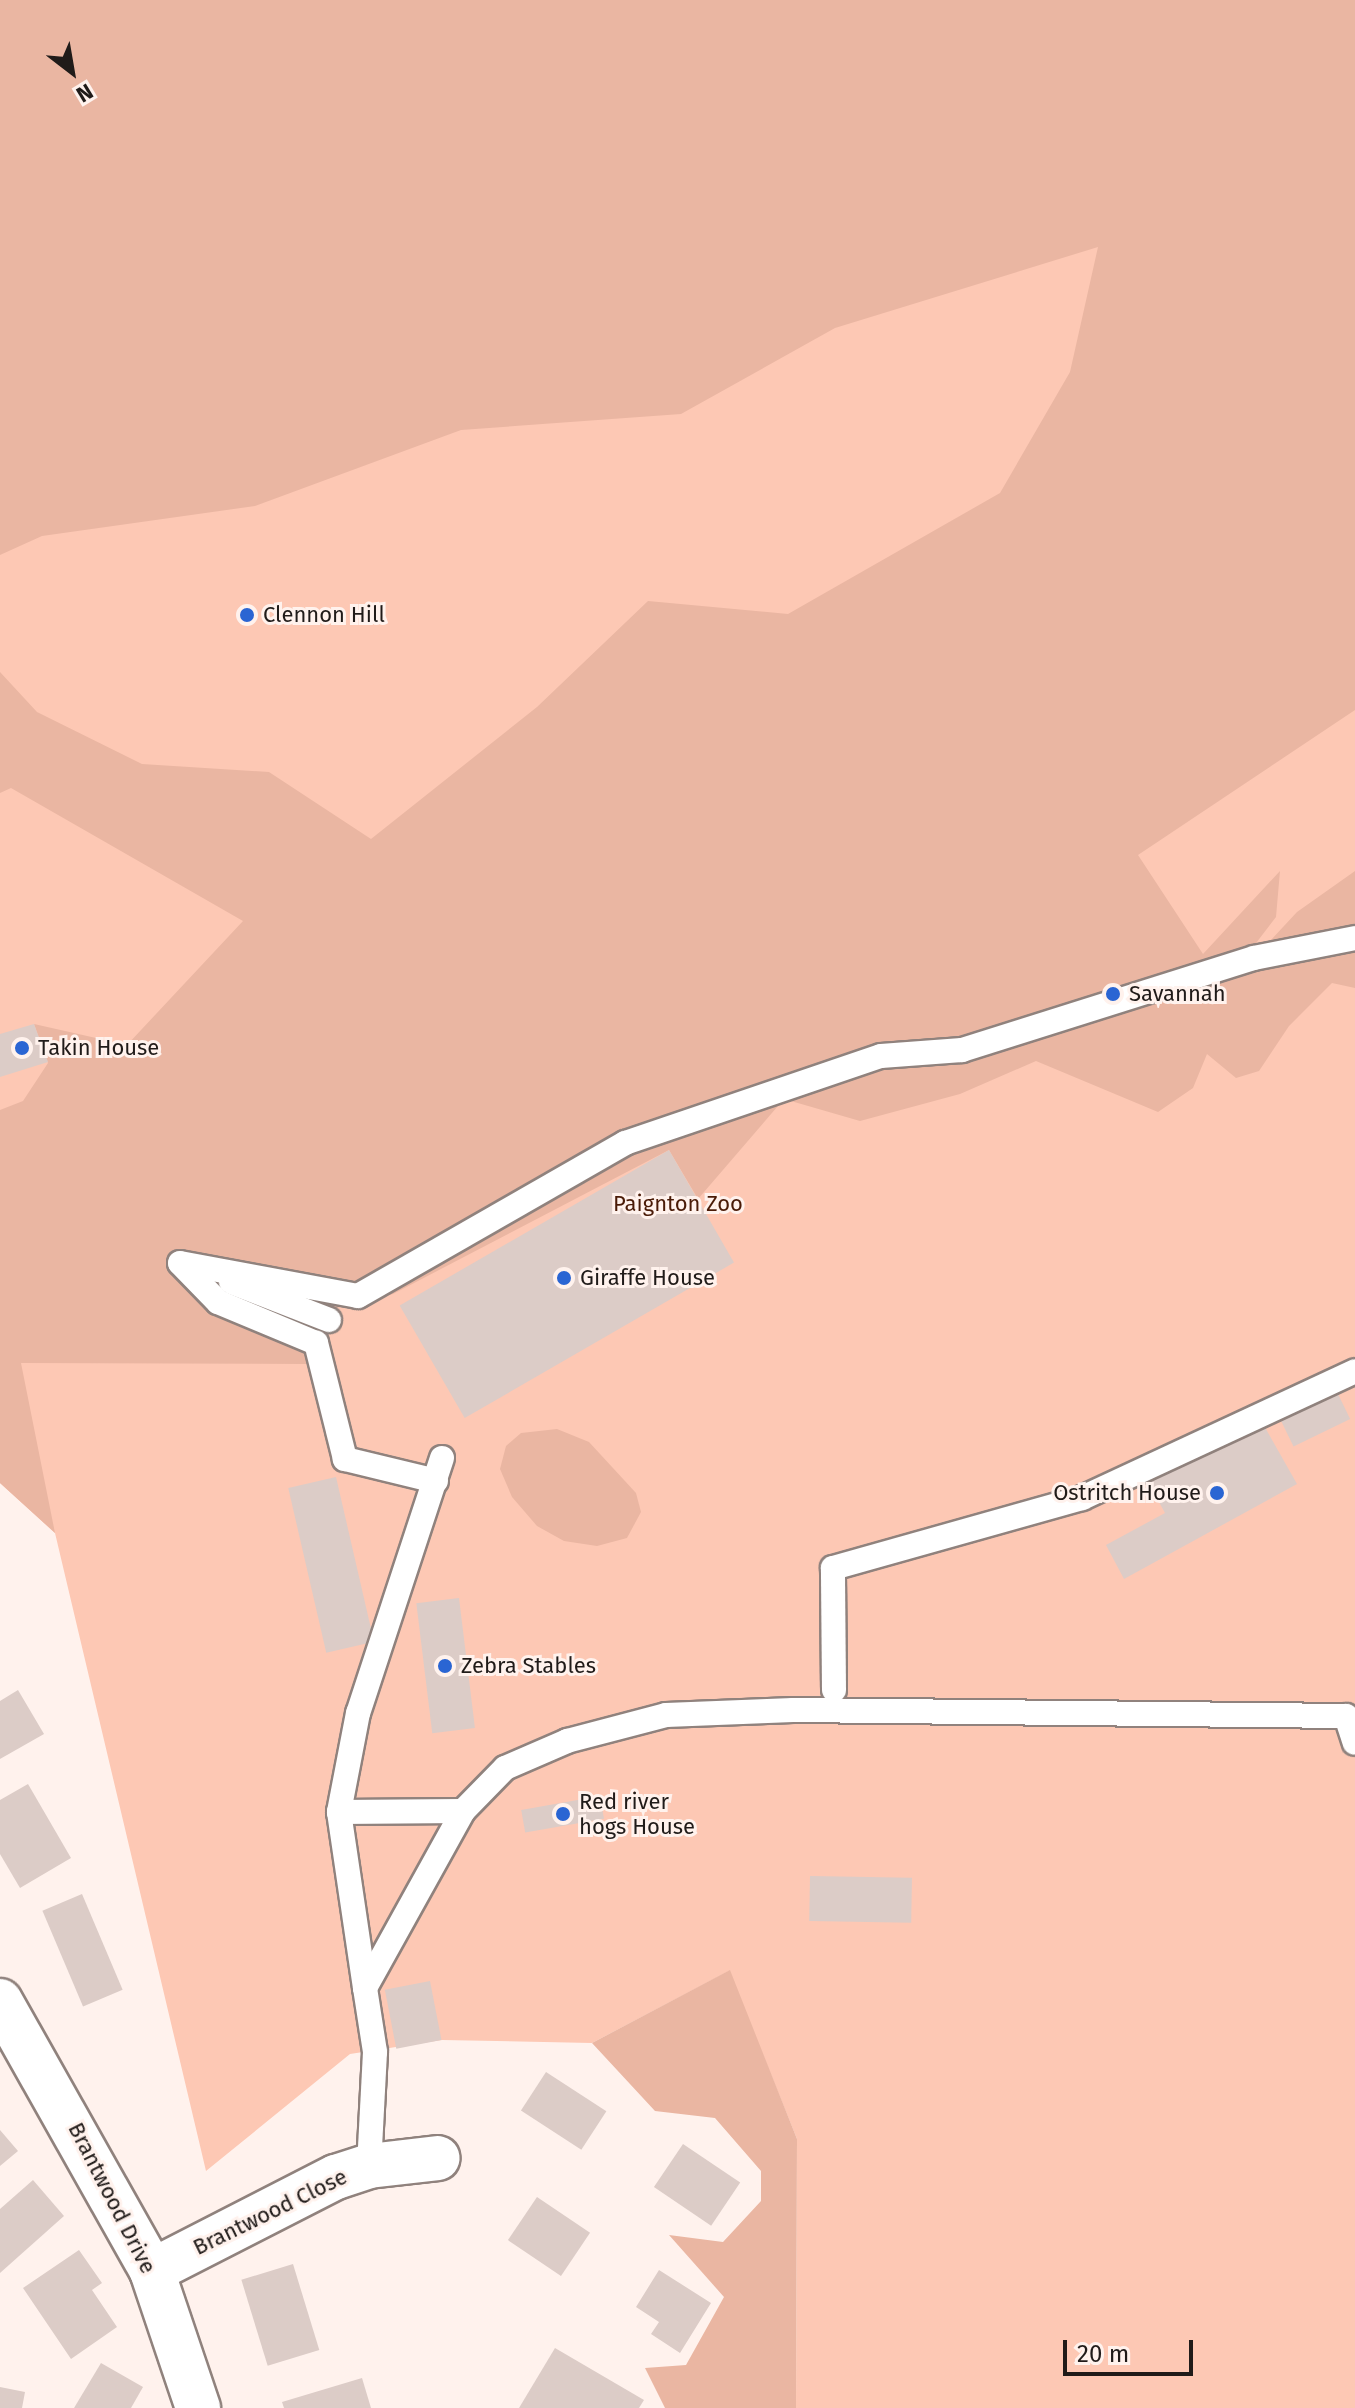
<!DOCTYPE html>
<html>
<head>
<meta charset="utf-8">
<style>
	body { margin:0 }
	#map { position:relative; width:1355px; height:2408px; overflow:hidden; background:#fff2ed; font-family:"Fira Sans",sans-serif }
	div>[style] { position:absolute }
	.green>* { inset:0; background:#fdc8b4 }
	.forest>* { inset:0; background:#eab6a2 }
	.building>* { inset:0; background:#dcccc7; transform-origin:0 0 }
	.roads { filter:drop-shadow(2px 0 #90827d) drop-shadow(-2px 0 #90827d) drop-shadow(0 2px #90827d) drop-shadow(0 -2px #90827d) }
	.lane>* { height:24px; margin:-12px; padding:0 12px; transform-origin:12px; border-radius:12px; background:#fff }
	.street>* { height:44px; margin:-22px; padding:0 22px; transform-origin:22px; border-radius:22px; background:#fff }
	.dots>* { width:22px; height:22px; translate:-50% -50%; box-sizing:border-box; border:4px solid #fff2ed; border-radius:50% }
	span { translate:-50% -50%; white-space:nowrap; text-align:center; line-height:1.15; -webkit-text-stroke:6px #fff2ed; paint-order:stroke }
	.poi-label { font-size:22px; color:#201b19 }
	.left { translate:0 -50%; text-align:left }
	.right { translate:-100% -50%; text-align:right }
	.park-label { font-size:22px; color:#4a1b07 }
	.street-label { font-size:22px; color:#201b19 }
	.north { position:absolute; left:32px; top:32px; width:80px; height:80px; -webkit-text-stroke:6px #fff2ed; paint-order:stroke; rotate:149deg; font-size:22px; font-weight:700; line-height:32px; text-align:center; color:#201b19 }
	.north::after { content:''; display:block; margin:auto; width:28px; height:36px; background:#201b19; clip-path:polygon(50% 0,100% 100%,50% 72%,0 100%) }
	.scale { position:absolute; left:1063px; top:2340px; width:130px; height:36px; box-sizing:border-box; border:4px solid #201b19; border-top:0; padding-left:10px; font-size:24px; line-height:28px; white-space:nowrap; color:#201b19; -webkit-text-stroke:6px #fff2ed; paint-order:stroke }
</style>
</head>
<body>
<div id="map">
	<div class="green">
		<i style="clip-path:polygon(1355px 0,1355px 2408px,796px 2408px,797px 2139px,729px 1971px,592px 2043px,442px 2040px,350px 2054px,206px 2171px,55px 1533px,0 1483px,0 502px)"></i>
	</div>
	<div class="forest">
		<i style="clip-path:polygon(0 0,1355px 0,1355px 710px,1138px 855px,1203px 954px,1280px 871px,1276px 917px,1243px 960px,1254px 958px,1297px 912px,1355px 871px,1355px 988px,1332px 983px,1289px 1026px,1259px 1071px,1236px 1078px,1207px 1054px,1193px 1088px,1158px 1112px,1036px 1061px,960px 1094px,860px 1121px,784px 1099px,698px 1199px,669px 1150px,393px 1294px,336px 1308px,306px 1364px,21px 1363px,55px 1533px,0 1483px,0 1110px,23px 1101px,48px 1063px,34px 1024px,127px 1045px,243px 921px,11px 788px,0 793px,0 672px,37px 712px,142px 764px,269px 772px,371px 839px,537px 707px,648px 601px,788px 614px,1000px 493px,1070px 372px,1098px 247px,835px 328px,681px 414px,461px 430px,255px 506px,42px 536px,0 555px)"></i>
		<i style="clip-path:polygon(557px 1429px,589px 1442px,636px 1493px,641px 1512px,627px 1538px,597px 1546px,564px 1541px,537px 1526px,512px 1497px,500px 1469px,506px 1446px,521px 1433px)"></i>
		<i style="clip-path:polygon(730px 1970px,797px 2139px,796px 2408px,665px 2408px,645px 2368px,686px 2365px,724px 2297px,669px 2235px,723px 2242px,761px 2201px,761px 2171px,715px 2118px,655px 2111px,592px 2043px)"></i>
	</div>
	<div class="building">
		<i style="clip-path:polygon(34px 1024px,48px 1062px,0 1077px,0 1034px)"></i>
		<i style="left:669px;top:1150px;width:130px;height:311px;rotate:60deg"></i>
		<i style="left:1337px;top:1392px;width:30px;height:63px;rotate:64deg"></i>
		<i style="clip-path:polygon(1258px 1415px,1297px 1484px,1124px 1579px,1106px 1545px,1165px 1513px,1141px 1469px)"></i>
		<i style="left:336px;top:1477px;width:169px;height:49px;rotate:77deg"></i>
		<i style="left:459px;top:1598px;width:131px;height:43px;rotate:83deg"></i>
		<i style="clip-path:polygon(18px 1690px,44px 1734px,0 1759px,0 1701px)"></i>
		<i style="clip-path:polygon(28px 1784px,71px 1858px,20px 1888px,0 1854px,0 1800px)"></i>
		<i style="left:600px;top:1796px;width:23px;height:80px;rotate:80deg"></i>
		<i style="left:810px;top:1876px;width:102px;height:45px;rotate:1deg"></i>
		<i style="left:82px;top:1894px;width:104px;height:43px;rotate:67deg"></i>
		<i style="left:430px;top:1981px;width:60px;height:46px;rotate:79deg"></i>
		<i style="left:546px;top:2072px;width:72px;height:46px;rotate:33deg"></i>
		<i style="clip-path:polygon(0 2130px,18px 2151px,0 2166px)"></i>
		<i style="left:683px;top:2144px;width:69px;height:52px;rotate:34deg"></i>
		<i style="clip-path:polygon(33px 2180px,64px 2216px,0 2273px,0 2209px)"></i>
		<i style="left:537px;top:2197px;width:64px;height:52px;rotate:34deg"></i>
		<i style="clip-path:polygon(79px 2250px,102px 2283px,92px 2290px,117px 2327px,71px 2359px,23px 2288px)"></i>
		<i style="left:293px;top:2264px;width:90px;height:54px;rotate:73deg"></i>
		<i style="clip-path:polygon(659px 2270px,711px 2303px,680px 2353px,651px 2334px,659px 2322px,636px 2307px)"></i>
		<i style="clip-path:polygon(555px 2348px,644px 2400px,639px 2408px,519px 2408px)"></i>
		<i style="clip-path:polygon(101px 2363px,143px 2387px,131px 2408px,74px 2408px)"></i>
		<i style="clip-path:polygon(362px 2378px,371px 2408px,284px 2408px,282px 2402px)"></i>
		<i style="clip-path:polygon(0 2387px,25px 2392px,22px 2408px,0 2408px)"></i>
	</div>
	<div class="roads">
		<div class="lane">
			<i style="left:231px;top:1282px;width:105px;rotate:21.2deg"></i>
			<i style="left:442px;top:1458px;width:268px;rotate:108.2deg"></i>
			<i style="left:358px;top:1713px;width:101px;rotate:100.9deg"></i>
			<i style="left:339px;top:1812px;width:178px;rotate:81.6deg"></i>
			<i style="left:365px;top:1988px;width:202px;rotate:-61deg"></i>
			<i style="left:436px;top:1481px;width:94px;rotate:-166.4deg"></i>
			<i style="left:345px;top:1459px;width:120px;rotate:-104deg"></i>
			<i style="left:316px;top:1343px;width:106px;rotate:-157.3deg"></i>
			<i style="left:218px;top:1302px;width:54px;rotate:-134.3deg"></i>
			<i style="left:180px;top:1263px;width:181px;rotate:10.5deg"></i>
			<i style="left:358px;top:1296px;width:308px;rotate:-29.8deg"></i>
			<i style="left:625px;top:1143px;width:270px;rotate:-18.8deg"></i>
			<i style="left:881px;top:1056px;width:81px;rotate:-4.2deg"></i>
			<i style="left:962px;top:1050px;width:306px;rotate:-17.5deg"></i>
			<i style="left:1254px;top:958px;width:103px;rotate:-11.2deg"></i>
			<i style="left:834px;top:1690px;width:122px;rotate:-90.5deg"></i>
			<i style="left:833px;top:1568px;width:259px;rotate:-15.7deg"></i>
			<i style="left:1082px;top:1498px;width:301px;rotate:-24.9deg"></i>
			<i style="left:339px;top:1812px;width:124px;rotate:-0.5deg"></i>
			<i style="left:463px;top:1811px;width:60px;rotate:-45.7deg"></i>
			<i style="left:505px;top:1768px;width:68px;rotate:-23.5deg"></i>
			<i style="left:567px;top:1741px;width:102px;rotate:-14.7deg"></i>
			<i style="left:666px;top:1715px;width:127px;rotate:-2.3deg"></i>
			<i style="left:793px;top:1710px;width:553px;rotate:0.62deg"></i>
			<i style="left:1346px;top:1716px;width:28px;rotate:72deg"></i>
			<i style="left:365px;top:1988px;width:65px;rotate:81.1deg"></i>
			<i style="left:375px;top:2052px;width:114px;rotate:93deg"></i>
		</div>
		<div class="street">
			<i style="left:0;top:2001px;width:310px;rotate:60.6deg"></i>
			<i style="left:152px;top:2271px;width:145px;rotate:71.4deg"></i>
			<i style="left:152px;top:2271px;width:207px;rotate:-27.1deg"></i>
			<i style="left:336px;top:2177px;width:35px;rotate:-18deg"></i>
			<i style="left:369px;top:2166px;width:69px;rotate:-6.6deg"></i>
		</div>
	</div>
	<div class="dots">
		<i style="left:247px;top:615px;background:#2a65d3"></i>
		<i style="left:1113px;top:994px;background:#2a65d3"></i>
		<i style="left:22px;top:1048px;background:#2a65d3"></i>
		<i style="left:564px;top:1278px;background:#2a65d3"></i>
		<i style="left:1217px;top:1493px;background:#2a65d3"></i>
		<i style="left:445px;top:1666px;background:#2a65d3"></i>
		<i style="left:563px;top:1814px;background:#2a65d3"></i>
	</div>
	<div class="poi-label">
		<span class="left" style="left:263px;top:615px">Clennon Hill</span>
		<span class="left" style="left:1129px;top:994px">Savannah</span>
		<span class="left" style="left:38px;top:1048px">Takin House</span>
		<span class="left" style="left:580px;top:1278px">Giraffe House</span>
		<span class="right" style="left:1201px;top:1493px">Ostritch House</span>
		<span class="left" style="left:461px;top:1666px">Zebra Stables</span>
		<span class="left" style="left:579px;top:1814px">Red river<br>hogs House</span>
	</div>
	<div class="park-label">
		<span style="left:678px;top:1204px">Paignton Zoo</span>
	</div>
	<div class="street-label">
		<span style="left:112px;top:2198px;rotate:63deg">Brantwood Drive</span>
		<span style="left:270px;top:2212px;rotate:-26deg">Brantwood Close</span>
	</div>
	<div class="north">N</div>
	<div class="scale">20 m</div>
</div>
</body>
</html>
